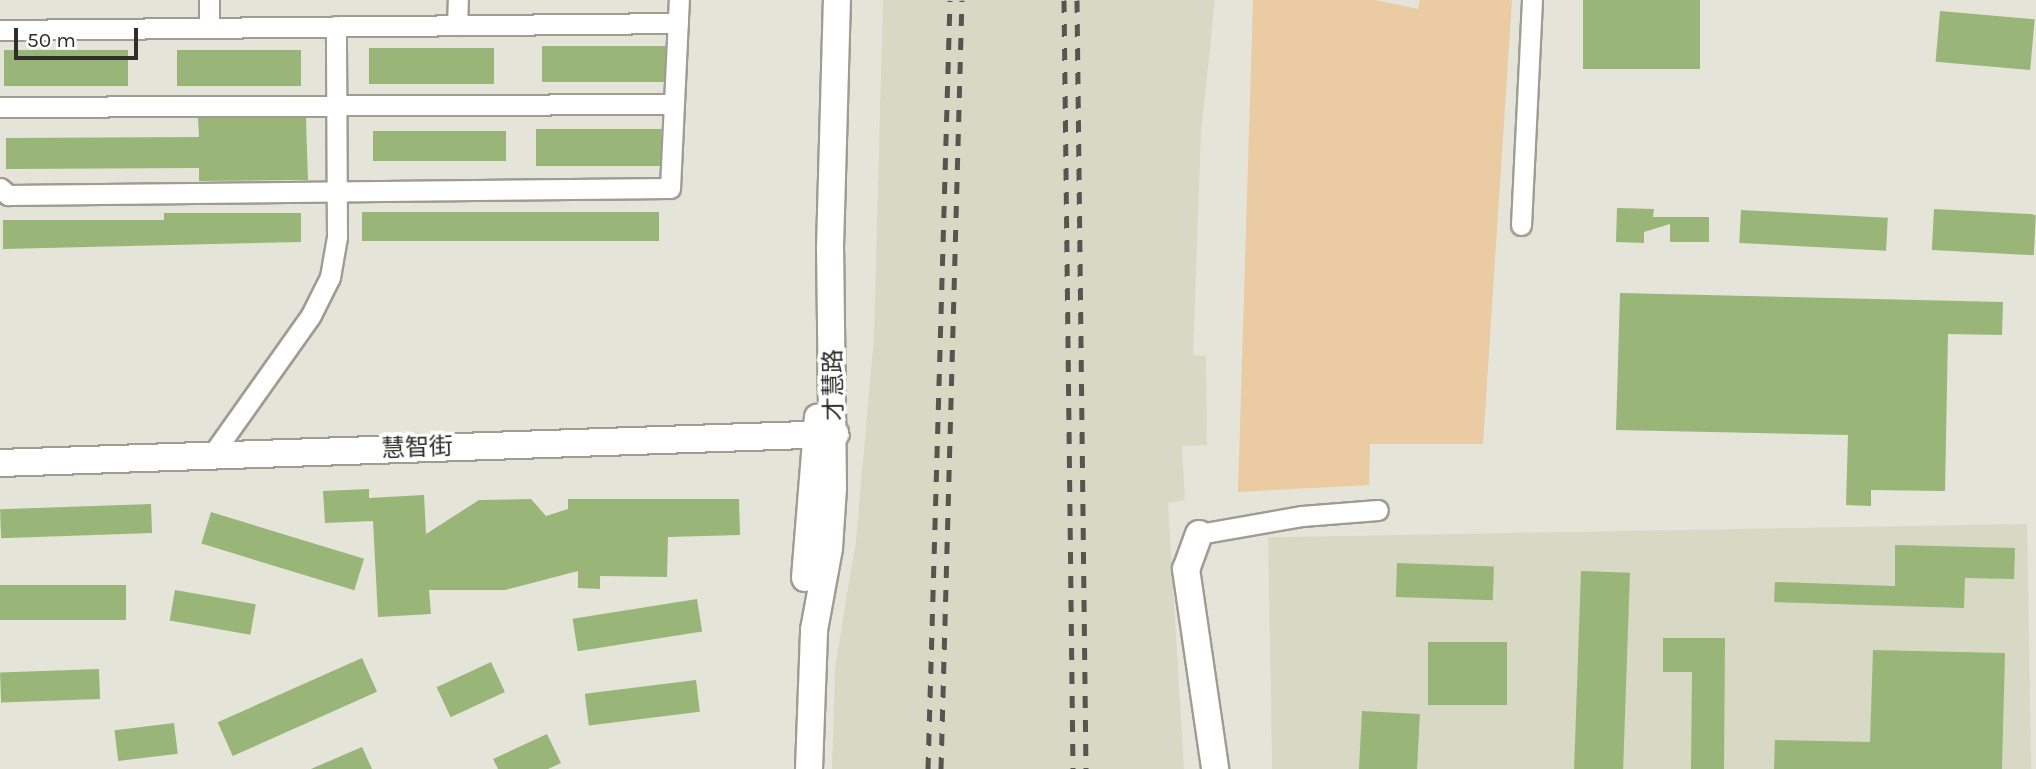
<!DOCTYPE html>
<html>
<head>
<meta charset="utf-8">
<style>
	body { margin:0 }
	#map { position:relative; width:2036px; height:769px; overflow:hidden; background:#e4e5d8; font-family:Karla,"Noto Sans SC",sans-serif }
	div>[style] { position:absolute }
	.built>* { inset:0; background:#d7d9c4; transform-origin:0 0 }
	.green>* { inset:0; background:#eacba2 }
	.building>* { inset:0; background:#99b678; transform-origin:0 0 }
	.roads { filter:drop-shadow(2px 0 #9d9e91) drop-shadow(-2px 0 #9d9e91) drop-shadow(0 2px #9d9e91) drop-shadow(0 -2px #9d9e91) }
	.street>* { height:19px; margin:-9.5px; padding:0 9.5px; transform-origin:9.5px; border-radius:9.5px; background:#fff }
	.secondary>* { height:26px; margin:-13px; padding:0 13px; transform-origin:13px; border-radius:13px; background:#fff }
	.rail>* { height:5px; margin-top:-2.5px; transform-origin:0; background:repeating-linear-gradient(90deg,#55564f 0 12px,transparent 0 24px) }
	span { translate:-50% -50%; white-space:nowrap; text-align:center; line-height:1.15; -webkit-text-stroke:7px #fff; paint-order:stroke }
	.street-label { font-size:24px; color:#2e2f2a }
	.scale { position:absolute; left:14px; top:28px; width:124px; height:32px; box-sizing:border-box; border:4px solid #2e2f2a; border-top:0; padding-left:9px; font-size:21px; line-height:24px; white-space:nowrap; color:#2e2f2a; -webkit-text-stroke:5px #fff; paint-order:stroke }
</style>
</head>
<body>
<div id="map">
	<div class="built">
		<i style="clip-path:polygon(883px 0,1215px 0,1201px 132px,1193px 355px,1206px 356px,1207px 445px,1182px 446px,1185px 500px,1168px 503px,1184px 769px,832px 769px,835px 668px,856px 540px,874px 337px)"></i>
		<i style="left:2027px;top:524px;width:245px;height:759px;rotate:89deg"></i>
	</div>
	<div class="green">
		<i style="clip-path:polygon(1253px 0,1375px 0,1418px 9px,1420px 0,1512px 0,1483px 444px,1370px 444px,1369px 485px,1238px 492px)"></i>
	</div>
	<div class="building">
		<i style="left:1583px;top:0;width:117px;height:69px"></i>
		<i style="left:1940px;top:11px;width:95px;height:51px;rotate:5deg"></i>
		<i style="left:542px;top:46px;width:123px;height:36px"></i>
		<i style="left:369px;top:48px;width:125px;height:36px"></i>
		<i style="left:128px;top:50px;width:36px;height:124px;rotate:90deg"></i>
		<i style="left:177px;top:50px;width:124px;height:36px"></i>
		<i style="clip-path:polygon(198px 118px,306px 118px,308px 180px,199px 181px,199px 168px,6px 169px,6px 138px,199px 137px)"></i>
		<i style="left:536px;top:129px;width:125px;height:37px"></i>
		<i style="left:373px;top:131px;width:133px;height:30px"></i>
		<i style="clip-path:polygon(1617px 208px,1654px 209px,1653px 217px,1709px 217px,1709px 242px,1670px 242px,1670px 224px,1644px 232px,1644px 243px,1616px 242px)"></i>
		<i style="left:1934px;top:209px;width:102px;height:41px;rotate:3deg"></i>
		<i style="left:1741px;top:210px;width:147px;height:33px;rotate:3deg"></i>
		<i style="left:362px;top:212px;width:297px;height:29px"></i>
		<i style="clip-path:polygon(164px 213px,301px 213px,301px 242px,3px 249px,3px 220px,164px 220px)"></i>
		<i style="clip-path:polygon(1620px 293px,2003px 302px,2002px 335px,1948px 334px,1945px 491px,1871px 490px,1871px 506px,1846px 505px,1848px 435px,1616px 430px)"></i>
		<i style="clip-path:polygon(369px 489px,369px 498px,424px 495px,426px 534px,479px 500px,531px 499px,546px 516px,568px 509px,568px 499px,739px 499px,740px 535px,668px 537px,667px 577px,600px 576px,600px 589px,578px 588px,578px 571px,505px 590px,429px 590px,431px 614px,378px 617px,373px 521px,325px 523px,323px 491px)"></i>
		<i style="left:151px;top:504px;width:29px;height:151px;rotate:88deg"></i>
		<i style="left:211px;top:512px;width:160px;height:33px;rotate:17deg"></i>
		<i style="clip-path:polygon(1895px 545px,2015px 548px,2014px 579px,1965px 578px,1964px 608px,1774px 602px,1775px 582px,1895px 586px)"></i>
		<i style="left:1397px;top:563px;width:97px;height:34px;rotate:2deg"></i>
		<i style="left:1581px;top:571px;width:49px;height:198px;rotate:2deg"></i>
		<i style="left:126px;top:585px;width:35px;height:126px;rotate:90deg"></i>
		<i style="left:175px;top:590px;width:82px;height:31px;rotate:10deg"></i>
		<i style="left:697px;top:599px;width:33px;height:126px;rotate:81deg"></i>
		<i style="clip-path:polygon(1663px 638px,1725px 638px,1724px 769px,1691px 769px,1692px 672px,1663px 672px)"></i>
		<i style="left:1428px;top:642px;width:79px;height:63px"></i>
		<i style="clip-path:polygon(1873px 650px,2005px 653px,2002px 769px,1774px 769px,1775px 740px,1870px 742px)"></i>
		<i style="left:362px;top:658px;width:37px;height:158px;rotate:66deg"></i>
		<i style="left:491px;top:662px;width:33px;height:60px;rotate:65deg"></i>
		<i style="left:99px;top:669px;width:30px;height:99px;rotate:88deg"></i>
		<i style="left:696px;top:680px;width:32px;height:112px;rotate:83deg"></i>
		<i style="left:1362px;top:711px;width:58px;height:58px;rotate:3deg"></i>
		<i style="left:174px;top:723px;width:31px;height:60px;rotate:83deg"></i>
		<i style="clip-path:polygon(547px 734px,561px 763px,548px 769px,498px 769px,493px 759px)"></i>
		<i style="clip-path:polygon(362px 747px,372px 769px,311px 769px)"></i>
	</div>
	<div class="roads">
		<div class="street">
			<i style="left:457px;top:25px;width:25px;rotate:-88deg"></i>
			<i style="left:209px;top:28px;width:28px;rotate:-90deg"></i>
			<i style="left:0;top:30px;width:678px;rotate:-0.59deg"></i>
			<i style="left:0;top:107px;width:674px;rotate:-0.26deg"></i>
			<i style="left:0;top:188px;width:11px;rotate:41deg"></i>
			<i style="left:8px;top:195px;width:662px;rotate:-0.61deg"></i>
			<i style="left:670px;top:188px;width:188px;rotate:-87.3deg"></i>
			<i style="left:1521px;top:225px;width:225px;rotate:-87.2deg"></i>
			<i style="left:212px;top:455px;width:171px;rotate:-54.7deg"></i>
			<i style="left:311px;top:315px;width:42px;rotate:-63.4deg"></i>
			<i style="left:330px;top:277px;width:41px;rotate:-80.1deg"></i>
			<i style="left:337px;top:237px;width:211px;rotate:-90.3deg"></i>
			<i style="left:1199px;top:534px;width:105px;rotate:-9.9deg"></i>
			<i style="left:1302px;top:516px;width:76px;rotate:-4.5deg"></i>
		</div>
		<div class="secondary">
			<i style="left:0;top:463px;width:836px;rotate:-1.99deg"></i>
			<i style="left:1199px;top:534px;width:37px;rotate:110deg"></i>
			<i style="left:1186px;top:569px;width:202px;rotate:81.7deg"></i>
			<i style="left:805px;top:578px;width:161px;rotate:-85.4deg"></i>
			<i style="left:809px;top:769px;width:139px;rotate:-87.9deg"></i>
			<i style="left:814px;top:630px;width:83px;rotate:-79.6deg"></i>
			<i style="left:829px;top:548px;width:60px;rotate:-86.2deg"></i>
			<i style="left:833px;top:488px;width:240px;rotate:-90.7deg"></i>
			<i style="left:830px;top:248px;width:248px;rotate:-88.4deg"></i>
		</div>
	</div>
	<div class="rail">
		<i style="left:1064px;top:0;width:769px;rotate:89.33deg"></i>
		<i style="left:1077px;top:0;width:769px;rotate:89.33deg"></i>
		<i style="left:928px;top:769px;width:769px;rotate:-88.36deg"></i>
		<i style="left:941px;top:769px;width:769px;rotate:-88.44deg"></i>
	</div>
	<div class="street-label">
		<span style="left:834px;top:385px;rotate:-91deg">才慧路</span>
		<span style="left:417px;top:448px;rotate:-2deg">慧智街</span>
	</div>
	<div class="scale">50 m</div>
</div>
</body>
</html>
